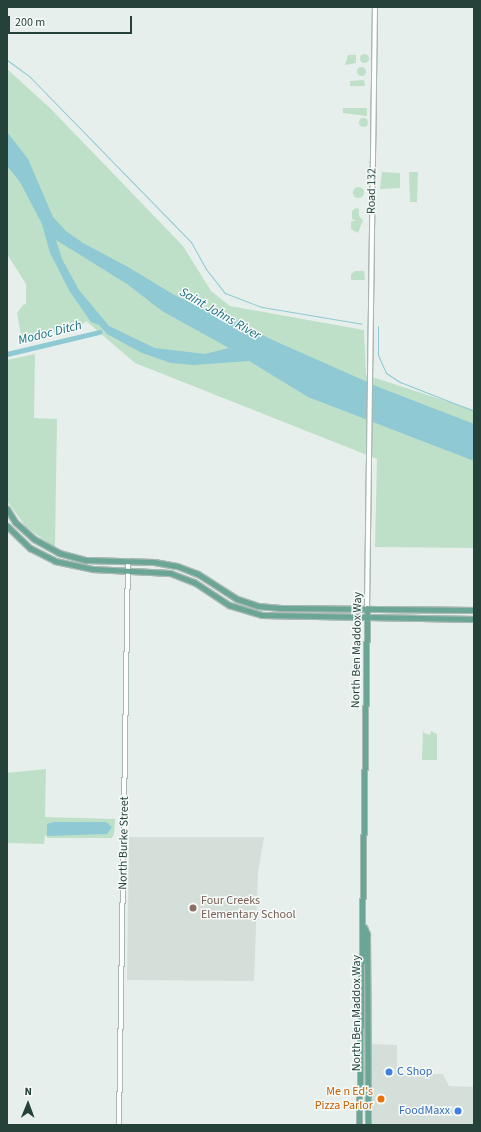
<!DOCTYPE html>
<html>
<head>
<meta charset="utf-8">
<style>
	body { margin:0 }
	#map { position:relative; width:481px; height:1132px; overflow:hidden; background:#e6efeb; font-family:"Source Sans 3",sans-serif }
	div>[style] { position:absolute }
	.built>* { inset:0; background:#d4dfda }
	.green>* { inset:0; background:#bfe0c8 }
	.round { border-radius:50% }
	.water>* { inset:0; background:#8ec9d4 }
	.stream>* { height:1px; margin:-0.5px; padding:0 0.5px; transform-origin:0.5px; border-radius:0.5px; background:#8ec9d4 }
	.canal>* { height:4.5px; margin:-2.25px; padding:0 2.25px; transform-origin:2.25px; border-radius:2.25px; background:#8ec9d4 }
	.roads { filter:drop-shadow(1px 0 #a8b8b2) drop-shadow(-1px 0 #a8b8b2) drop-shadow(0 1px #a8b8b2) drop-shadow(0 -1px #a8b8b2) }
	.minor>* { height:4px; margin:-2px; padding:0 2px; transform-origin:2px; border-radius:2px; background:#fff }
	.major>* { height:5px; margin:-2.5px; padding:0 2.5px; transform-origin:2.5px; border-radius:2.5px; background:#6aa596 }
	.dots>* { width:11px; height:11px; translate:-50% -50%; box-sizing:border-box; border:2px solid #f7fbf9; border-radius:50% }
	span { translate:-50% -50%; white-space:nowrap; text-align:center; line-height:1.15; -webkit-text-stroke:3px #f7fbf9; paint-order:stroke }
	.street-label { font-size:12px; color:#24423a }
	.education-label { font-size:12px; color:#785e54 }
	.left { translate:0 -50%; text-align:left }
	.shop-label { font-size:12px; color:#366cbe }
	.right { translate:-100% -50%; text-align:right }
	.food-label { font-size:12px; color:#c56008 }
	.water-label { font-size:13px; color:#1c6f80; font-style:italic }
	.frame { position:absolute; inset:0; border:8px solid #24423a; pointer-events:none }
	.north { position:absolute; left:8px; top:1084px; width:40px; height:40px; -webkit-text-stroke:3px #f7fbf9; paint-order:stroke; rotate:1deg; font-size:11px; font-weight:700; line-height:16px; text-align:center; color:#24423a }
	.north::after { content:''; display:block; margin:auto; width:14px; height:18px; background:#24423a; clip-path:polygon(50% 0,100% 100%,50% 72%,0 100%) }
	.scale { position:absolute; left:8px; top:16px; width:124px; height:18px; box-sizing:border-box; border:2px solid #24423a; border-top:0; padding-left:5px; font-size:12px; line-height:14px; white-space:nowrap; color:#24423a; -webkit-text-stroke:3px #f7fbf9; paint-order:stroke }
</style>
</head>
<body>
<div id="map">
	<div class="built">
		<i style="clip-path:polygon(129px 837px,264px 837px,258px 873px,254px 981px,127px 980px)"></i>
		<i style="clip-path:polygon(369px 1044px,397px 1045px,397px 1073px,443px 1074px,449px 1086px,474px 1087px,474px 1125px,372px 1125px)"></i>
	</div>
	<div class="green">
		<i class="round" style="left:359.5px;top:53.5px;width:9px;height:9px"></i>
		<i style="clip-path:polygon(348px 55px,356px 55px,356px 63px,345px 65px)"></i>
		<i class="round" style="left:356.5px;top:66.5px;width:9px;height:9px"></i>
		<i style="clip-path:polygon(7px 69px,50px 108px,183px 246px,211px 291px,230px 306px,364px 330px,366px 375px,474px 410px,474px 548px,375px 547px,377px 459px,135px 363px,86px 321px,83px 324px,22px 341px,17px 313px,23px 305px,26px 304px,26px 284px,7px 254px)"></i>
		<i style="clip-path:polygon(364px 80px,365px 86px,350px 86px,350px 81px)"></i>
		<i style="clip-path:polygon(343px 108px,367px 108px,367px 116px,343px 113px)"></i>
		<i class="round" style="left:358.5px;top:117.5px;width:9px;height:9px"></i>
		<i style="clip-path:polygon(382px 172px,400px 173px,400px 188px,380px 189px)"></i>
		<i style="clip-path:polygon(409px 172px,418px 172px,417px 202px,410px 202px)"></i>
		<i class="round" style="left:352.5px;top:186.5px;width:11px;height:11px"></i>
		<i style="clip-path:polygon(356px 208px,359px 209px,359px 216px,363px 220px,358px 233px,351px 229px,351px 221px,356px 221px,352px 219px,352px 211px)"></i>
		<i style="clip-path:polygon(355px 271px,364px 271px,365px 280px,351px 280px,351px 274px)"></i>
		<i style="clip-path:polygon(35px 354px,34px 418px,57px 419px,55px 548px,26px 527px,7px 501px,7px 360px)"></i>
		<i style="clip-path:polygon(423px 729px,424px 733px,430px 735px,431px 731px,437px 734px,437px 760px,422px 760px)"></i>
		<i style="clip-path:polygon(46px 769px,45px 817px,115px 819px,114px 834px,112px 838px,48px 838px,45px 835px,44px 844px,7px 843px,7px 773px)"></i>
	</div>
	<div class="water">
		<i style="clip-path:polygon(evenodd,7px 132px,28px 159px,53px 217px,66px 231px,83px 243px,128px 267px,176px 296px,242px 322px,268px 338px,381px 388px,474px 424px,474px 461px,308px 397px,249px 361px,193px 365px,171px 363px,142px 353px,107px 334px,99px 325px,91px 322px,70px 292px,50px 253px,42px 224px,20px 182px,7px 166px,7px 132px,56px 240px,127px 284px,162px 311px,229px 348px,205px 354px,155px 348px,109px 326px,79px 290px,62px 259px,56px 240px)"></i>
		<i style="clip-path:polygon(54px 822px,106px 822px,112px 827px,107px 834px,47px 836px,47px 824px)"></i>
	</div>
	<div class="stream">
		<i style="left:7px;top:60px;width:29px;rotate:36deg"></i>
		<i style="left:30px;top:77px;width:231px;rotate:45.7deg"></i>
		<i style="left:191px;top:242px;width:31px;rotate:61deg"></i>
		<i style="left:206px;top:269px;width:31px;rotate:52deg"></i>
		<i style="left:225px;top:293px;width:40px;rotate:21deg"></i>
		<i style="left:262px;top:307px;width:101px;rotate:9.6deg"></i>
		<i style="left:378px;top:326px;width:29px;rotate:90deg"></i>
		<i style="left:378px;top:355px;width:20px;rotate:66deg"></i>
		<i style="left:386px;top:373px;width:17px;rotate:33deg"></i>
		<i style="left:400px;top:382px;width:79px;rotate:21.4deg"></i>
	</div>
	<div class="canal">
		<i style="left:7px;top:354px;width:95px;rotate:-13.4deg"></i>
	</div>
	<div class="roads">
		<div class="minor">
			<i style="left:367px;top:608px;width:601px;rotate:-89.24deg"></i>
			<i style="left:119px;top:1125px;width:564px;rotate:-89.09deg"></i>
		</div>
		<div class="major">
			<i style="left:7px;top:509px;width:15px;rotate:58deg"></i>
			<i style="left:15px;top:522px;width:25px;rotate:42deg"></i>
			<i style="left:34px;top:539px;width:29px;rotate:29deg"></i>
			<i style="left:59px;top:553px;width:28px;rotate:15deg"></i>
			<i style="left:86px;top:560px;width:68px;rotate:1.7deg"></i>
			<i style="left:154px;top:562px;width:23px;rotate:10deg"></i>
			<i style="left:177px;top:566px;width:22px;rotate:21deg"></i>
			<i style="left:198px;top:574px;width:46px;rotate:32.7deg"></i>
			<i style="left:237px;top:599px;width:22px;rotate:18deg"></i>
			<i style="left:258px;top:606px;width:23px;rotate:5deg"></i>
			<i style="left:281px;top:608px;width:193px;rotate:0.6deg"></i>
			<i style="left:7px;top:526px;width:32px;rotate:44deg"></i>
			<i style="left:30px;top:548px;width:28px;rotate:27deg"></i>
			<i style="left:55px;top:561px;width:39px;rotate:12deg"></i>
			<i style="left:93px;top:569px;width:77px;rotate:3deg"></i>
			<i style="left:170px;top:573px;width:26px;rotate:21deg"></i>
			<i style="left:194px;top:582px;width:42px;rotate:33.3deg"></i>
			<i style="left:229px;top:605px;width:34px;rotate:17deg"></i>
			<i style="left:262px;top:615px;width:212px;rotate:1.1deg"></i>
			<i style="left:364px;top:927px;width:8px;rotate:67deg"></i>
			<i style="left:367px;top:934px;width:191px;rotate:89.7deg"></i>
			<i style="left:359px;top:1125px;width:517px;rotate:-89.11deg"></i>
		</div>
	</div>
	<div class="dots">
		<i style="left:193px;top:908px;background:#8d6e63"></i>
		<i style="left:389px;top:1072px;background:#3f7fe0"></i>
		<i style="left:381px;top:1099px;background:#e8710a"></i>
		<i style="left:458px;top:1111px;background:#3f7fe0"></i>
	</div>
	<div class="street-label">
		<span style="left:372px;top:191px;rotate:-89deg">Road 132</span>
		<span style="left:357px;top:650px;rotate:-89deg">North Ben Maddox Way</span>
		<span style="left:124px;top:843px;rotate:-89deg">North Burke Street</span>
		<span style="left:357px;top:1013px;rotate:-90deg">North Ben Maddox Way</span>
	</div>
	<div class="education-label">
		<span class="left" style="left:201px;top:908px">Four Creeks<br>Elementary School</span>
	</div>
	<div class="shop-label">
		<span class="left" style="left:397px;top:1072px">C Shop</span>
		<span class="right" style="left:450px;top:1111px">FoodMaxx</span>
	</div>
	<div class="food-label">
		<span class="right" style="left:373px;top:1099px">Me n Ed's<br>Pizza Parlor</span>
	</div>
	<div class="water-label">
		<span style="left:220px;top:314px;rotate:30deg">Saint Johns River</span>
		<span style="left:50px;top:333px;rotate:-14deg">Modoc Ditch</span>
	</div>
	<div class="frame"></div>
	<div class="north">N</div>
	<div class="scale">200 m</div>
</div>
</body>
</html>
